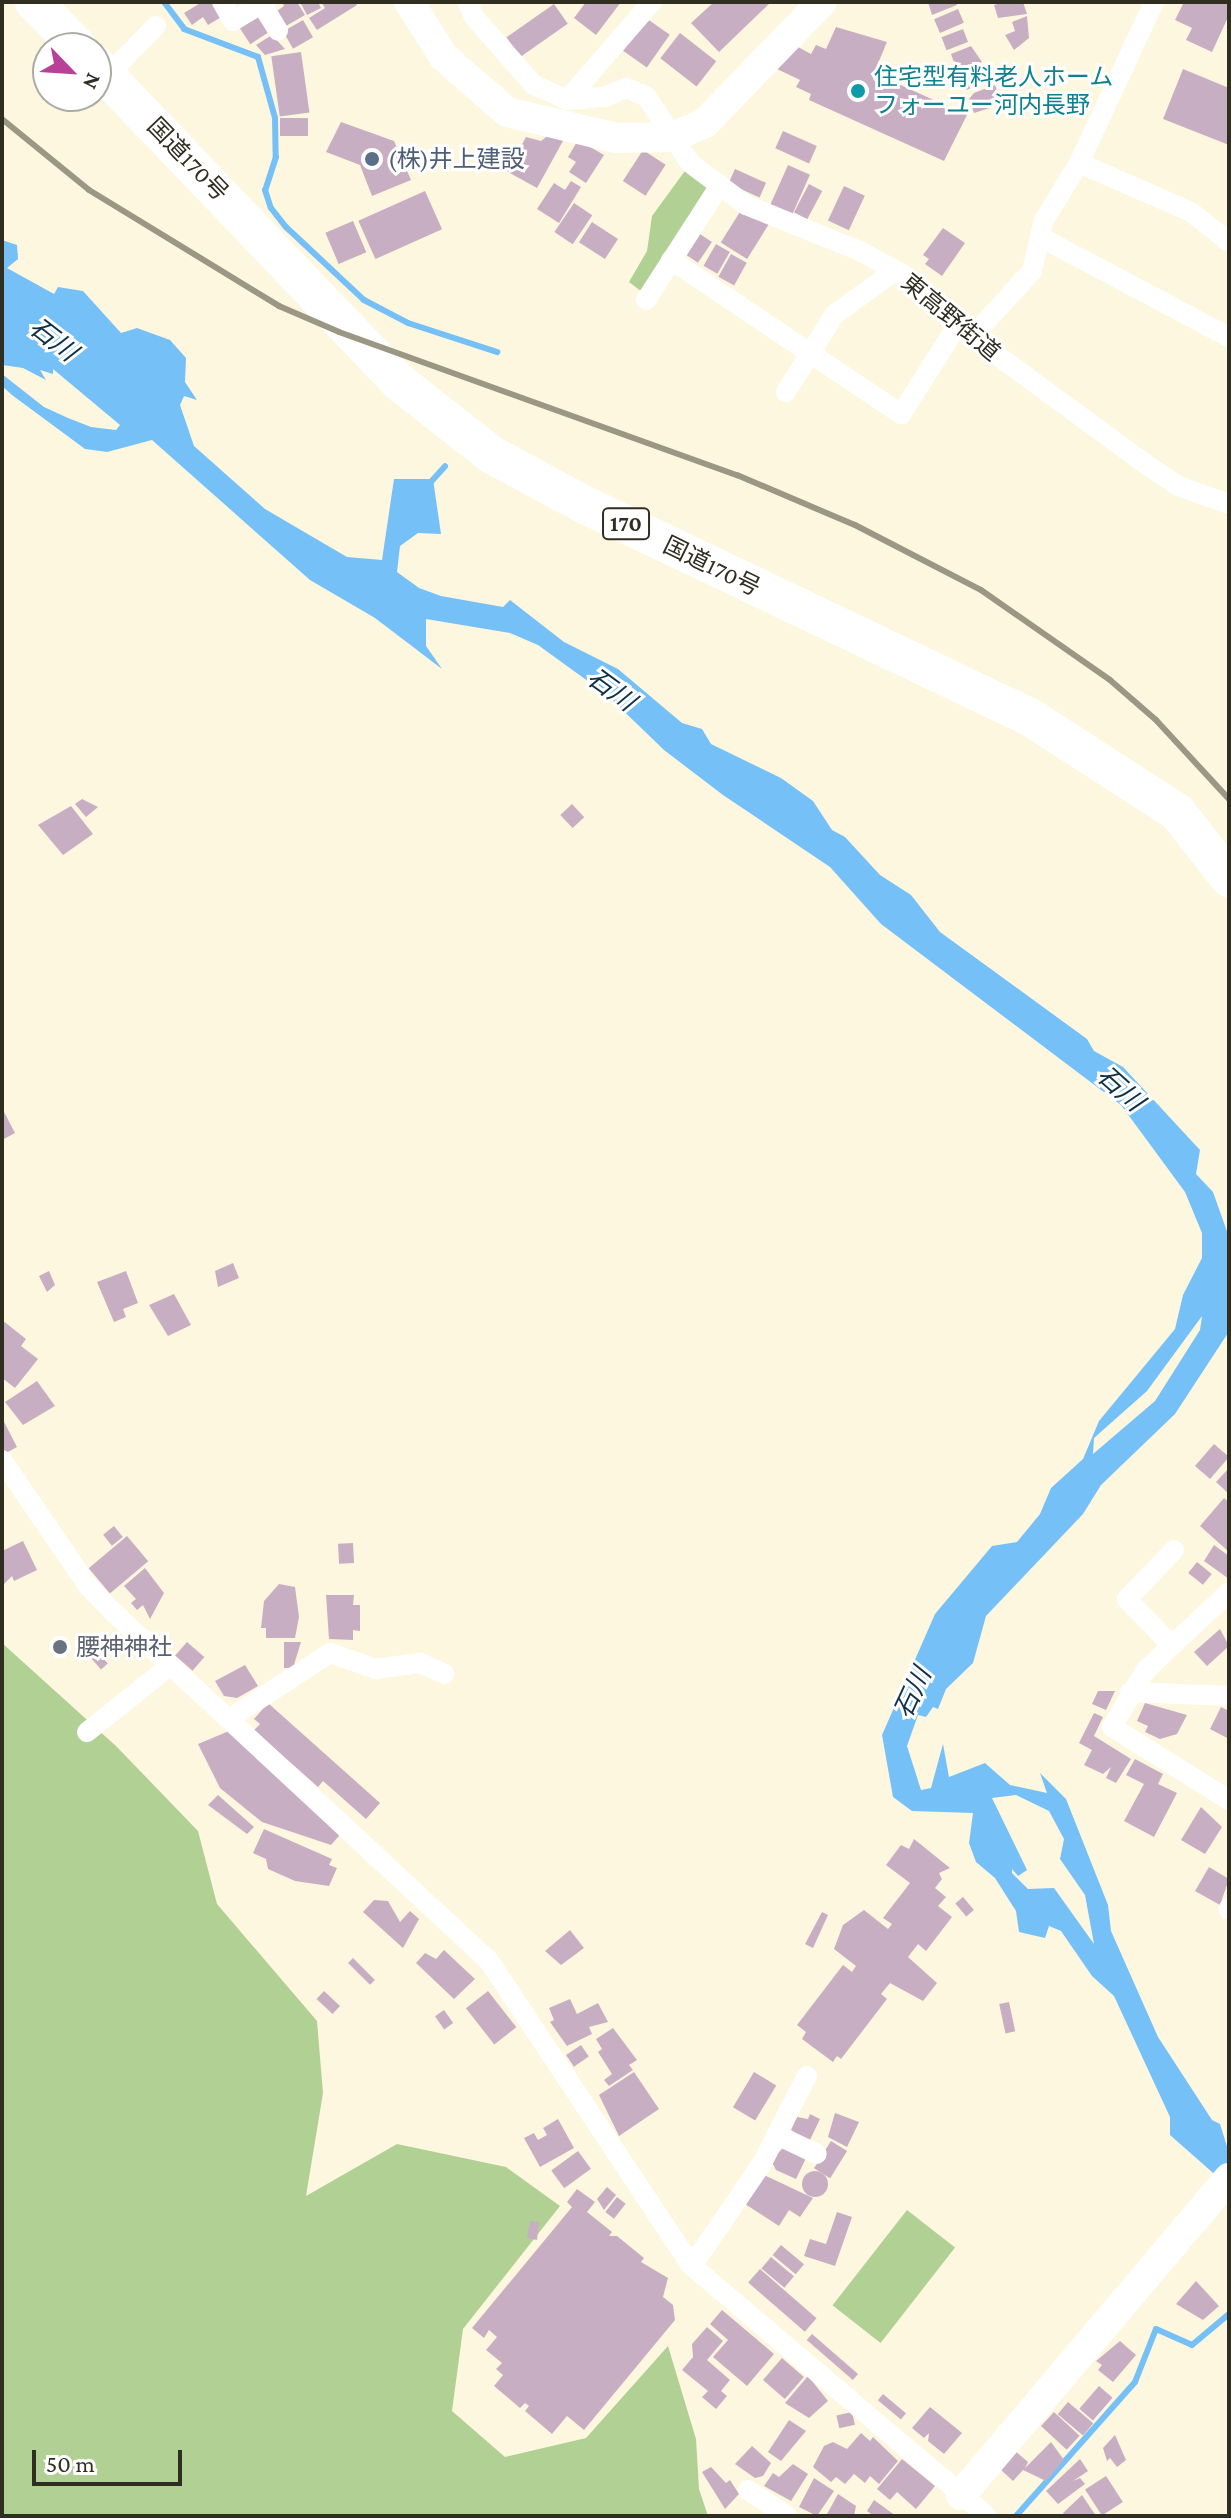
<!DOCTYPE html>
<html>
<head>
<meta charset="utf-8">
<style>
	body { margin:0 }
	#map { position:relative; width:1231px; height:2518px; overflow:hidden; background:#fef7df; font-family:"Crimson Pro","Noto Sans JP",serif }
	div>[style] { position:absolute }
	.green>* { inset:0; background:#b0d193; transform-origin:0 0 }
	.water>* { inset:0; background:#75c0f7 }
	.stream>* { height:6px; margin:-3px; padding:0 3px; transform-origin:3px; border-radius:3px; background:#75c0f7 }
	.building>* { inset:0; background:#c8aec3; transform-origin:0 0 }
	.round { border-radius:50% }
	.street>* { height:20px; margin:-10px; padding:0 10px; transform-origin:10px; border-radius:10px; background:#fff }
	.secondary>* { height:30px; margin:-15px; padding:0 15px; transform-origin:15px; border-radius:15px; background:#fff }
	.highway>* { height:38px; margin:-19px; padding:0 19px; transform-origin:19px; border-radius:19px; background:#fff }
	.rail>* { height:6px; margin:-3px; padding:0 3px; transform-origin:3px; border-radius:3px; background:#9c9784 }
	.dots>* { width:22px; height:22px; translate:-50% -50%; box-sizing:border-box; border:4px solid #fff; border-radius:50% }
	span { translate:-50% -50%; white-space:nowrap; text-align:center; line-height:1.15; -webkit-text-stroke:6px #fff; paint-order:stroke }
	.shield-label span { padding:2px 6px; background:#fff; border:2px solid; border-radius:6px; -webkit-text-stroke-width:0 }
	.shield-label { font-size:22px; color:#302d21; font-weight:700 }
	.culture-label { font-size:24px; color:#0d838f }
	.left { translate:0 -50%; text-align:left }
	.street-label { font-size:24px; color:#302d21 }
	.service-label { font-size:24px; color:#4e5e75 }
	.worship-label { font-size:24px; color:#5b616d }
	.water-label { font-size:26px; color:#0f3046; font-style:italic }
	.frame { position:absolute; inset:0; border:4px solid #302d21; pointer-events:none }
	.north { position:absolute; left:32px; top:32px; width:80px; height:80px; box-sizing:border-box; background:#fff; border:2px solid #acaba6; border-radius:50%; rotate:115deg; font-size:22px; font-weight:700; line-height:32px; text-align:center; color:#302d21 }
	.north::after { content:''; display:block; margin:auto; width:28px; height:36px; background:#b84197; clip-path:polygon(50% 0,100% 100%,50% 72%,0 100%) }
	.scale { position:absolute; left:32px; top:2450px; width:150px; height:36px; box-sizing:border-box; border:4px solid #302d21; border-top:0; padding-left:10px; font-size:24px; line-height:28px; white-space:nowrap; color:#302d21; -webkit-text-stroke:6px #fff; paint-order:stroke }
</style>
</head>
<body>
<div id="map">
	<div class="green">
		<i style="clip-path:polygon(690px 164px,718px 185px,646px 295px,629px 282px,647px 251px,652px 216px)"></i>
		<i style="clip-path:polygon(2px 1643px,116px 1746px,198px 1831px,217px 1904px,317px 2021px,323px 2093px,306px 2196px,397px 2144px,506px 2167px,560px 2206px,463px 2329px,452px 2411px,505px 2457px,586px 2438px,668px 2346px,696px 2439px,699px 2489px,708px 2516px,2px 2516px)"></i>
		<i style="left:907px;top:2210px;width:61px;height:121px;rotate:38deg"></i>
	</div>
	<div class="water">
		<i style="clip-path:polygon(evenodd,2px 240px,17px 245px,18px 259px,7px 268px,54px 294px,58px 287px,83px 291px,121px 333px,137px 328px,170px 340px,186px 358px,185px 382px,197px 400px,184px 396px,180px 405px,194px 446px,265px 509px,347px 557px,382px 560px,394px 479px,433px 479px,441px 534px,418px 533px,400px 546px,397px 572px,419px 588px,441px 596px,503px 607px,510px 600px,564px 642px,618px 669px,682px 723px,702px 729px,711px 744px,781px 778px,813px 801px,832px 830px,845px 837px,880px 875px,911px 895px,940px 932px,1087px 1039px,1094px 1051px,1123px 1067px,1200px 1150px,1196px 1174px,1213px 1192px,1229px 1237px,1228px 1333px,1175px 1414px,1101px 1485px,1083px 1514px,986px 1616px,973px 1663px,946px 1689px,938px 1709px,933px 1707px,926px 1717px,918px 1715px,907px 1746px,921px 1790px,931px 1788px,943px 1744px,949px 1777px,985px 1763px,1010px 1785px,1047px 1793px,1040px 1773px,1066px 1799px,1108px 1905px,1111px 1931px,1158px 2037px,1212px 2120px,1220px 2124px,1229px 2153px,1229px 2187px,1170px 2135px,1170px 2117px,1114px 1996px,1092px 1976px,1061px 1931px,1049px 1926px,1045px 1938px,1019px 1932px,1016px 1911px,995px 1878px,976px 1862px,969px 1843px,973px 1813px,912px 1811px,893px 1797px,882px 1735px,935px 1614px,992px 1546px,1017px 1542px,1040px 1514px,1051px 1488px,1083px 1459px,1099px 1421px,1175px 1329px,1183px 1295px,1202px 1258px,1202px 1233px,1185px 1192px,1121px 1105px,881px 924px,830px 867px,723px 795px,664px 750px,607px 695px,538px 645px,510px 633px,426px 619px,426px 646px,442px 669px,375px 618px,310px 580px,152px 440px,107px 452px,85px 449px,12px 395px,2px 386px,2px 374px,44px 407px,68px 418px,91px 427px,116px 430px,120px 425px,53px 369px,53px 374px,40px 370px,46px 380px,23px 368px,2px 365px,2px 240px,1202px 1316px,1200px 1330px,1155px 1401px,1093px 1454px,1094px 1438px,1147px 1391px,1202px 1316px,2px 240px,1016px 1795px,1049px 1811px,1064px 1839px,1060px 1859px,1085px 1895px,1094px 1944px,1054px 1888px,1028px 1889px,1012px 1873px,1012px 1869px,1018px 1876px,1027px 1870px,992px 1798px,1016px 1795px)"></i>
	</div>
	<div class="stream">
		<i style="left:164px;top:2px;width:34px;rotate:53deg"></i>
		<i style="left:184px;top:29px;width:79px;rotate:20.7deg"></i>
		<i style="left:258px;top:57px;width:63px;rotate:74.4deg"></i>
		<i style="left:275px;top:118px;width:39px;rotate:89deg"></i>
		<i style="left:276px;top:157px;width:35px;rotate:108deg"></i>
		<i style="left:265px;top:190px;width:19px;rotate:72deg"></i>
		<i style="left:271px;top:208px;width:24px;rotate:52deg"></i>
		<i style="left:286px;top:227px;width:107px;rotate:43.1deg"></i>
		<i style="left:364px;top:300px;width:50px;rotate:27.6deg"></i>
		<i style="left:408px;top:323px;width:94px;rotate:18deg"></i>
		<i style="left:429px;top:484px;width:24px;rotate:-48deg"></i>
		<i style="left:1016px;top:2516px;width:179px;rotate:-48.4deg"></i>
		<i style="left:1135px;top:2382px;width:57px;rotate:-68.4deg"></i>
		<i style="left:1156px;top:2329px;width:39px;rotate:24deg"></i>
		<i style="left:1192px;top:2345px;width:48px;rotate:-40deg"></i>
	</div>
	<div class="building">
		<i style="clip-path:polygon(202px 2px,214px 2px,223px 16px,208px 25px,203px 17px,192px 25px,184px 13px)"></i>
		<i style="clip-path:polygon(282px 2px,297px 2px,305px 15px,286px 26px,277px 11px,284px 6px)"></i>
		<i style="clip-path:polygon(300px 2px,318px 2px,321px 8px,307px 15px)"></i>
		<i style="clip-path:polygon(321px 2px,355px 2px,357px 5px,317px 30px,309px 18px,325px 8px)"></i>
		<i style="clip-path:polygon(586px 2px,621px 2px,596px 35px,574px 18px)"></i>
		<i style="clip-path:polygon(714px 2px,771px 2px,719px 52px,691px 23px)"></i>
		<i style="clip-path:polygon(928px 2px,956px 2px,957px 5px,932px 15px)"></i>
		<i style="clip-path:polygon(1004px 2px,1023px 2px,1027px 14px,998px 18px,994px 5px)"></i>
		<i style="clip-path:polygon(1184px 2px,1229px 2px,1229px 15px,1212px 52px,1186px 40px,1192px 28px,1175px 20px)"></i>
		<i style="left:554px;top:4px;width:24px;height:58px;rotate:55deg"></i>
		<i style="left:958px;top:9px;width:15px;height:26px;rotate:67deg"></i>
		<i style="left:257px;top:16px;width:20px;height:21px;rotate:57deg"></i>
		<i style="clip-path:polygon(1027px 16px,1029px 38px,1014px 50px,1005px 35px,1015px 31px,1012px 22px)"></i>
		<i style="left:646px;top:18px;width:29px;height:40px;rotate:35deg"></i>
		<i style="left:303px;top:20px;width:20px;height:23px;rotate:60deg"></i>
		<i style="clip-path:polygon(836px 27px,887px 42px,874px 73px,967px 115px,944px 161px,809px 100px,811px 94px,796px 87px,800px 80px,777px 69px,798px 47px,811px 54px,816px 45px,826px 49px)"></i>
		<i style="left:963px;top:29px;width:14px;height:23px;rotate:69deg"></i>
		<i style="left:680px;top:33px;width:46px;height:32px;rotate:38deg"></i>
		<i style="clip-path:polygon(272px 35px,285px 49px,265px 55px,256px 45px)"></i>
		<i style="clip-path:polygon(971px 46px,982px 62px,957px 71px,951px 54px)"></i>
		<i style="left:301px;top:52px;width:61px;height:30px;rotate:82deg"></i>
		<i style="clip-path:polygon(981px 66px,993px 80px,966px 90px,960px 74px)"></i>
		<i style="clip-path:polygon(1183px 69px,1229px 88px,1229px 145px,1163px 119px)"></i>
		<i style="clip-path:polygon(995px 85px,999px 96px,990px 99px,993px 107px,974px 113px,969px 99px,974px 93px)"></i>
		<i style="left:280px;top:118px;width:28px;height:18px"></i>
		<i style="clip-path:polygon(341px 122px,394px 141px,411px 180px,372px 196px,360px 165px,326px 152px)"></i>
		<i style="left:783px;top:131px;width:37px;height:19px;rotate:24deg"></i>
		<i style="clip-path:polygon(550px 134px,563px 141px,537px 188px,501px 168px,513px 147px,519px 150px,526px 137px,541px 141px)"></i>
		<i style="clip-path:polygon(578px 140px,604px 155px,586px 183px,569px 172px,576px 162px,568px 157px)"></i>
		<i style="left:643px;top:150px;width:27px;height:37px;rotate:33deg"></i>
		<i style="left:788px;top:165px;width:24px;height:43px;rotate:24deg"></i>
		<i style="left:735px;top:169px;width:34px;height:16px;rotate:24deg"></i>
		<i style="clip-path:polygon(571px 181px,581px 187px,559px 223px,537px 209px,554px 183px,565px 190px)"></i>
		<i style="left:809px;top:184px;width:15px;height:32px;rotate:28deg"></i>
		<i style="left:844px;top:186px;width:23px;height:38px;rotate:25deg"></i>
		<i style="left:425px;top:191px;width:42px;height:73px;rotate:66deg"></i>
		<i style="left:574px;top:203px;width:22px;height:35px;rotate:34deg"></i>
		<i style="left:743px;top:207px;width:31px;height:42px;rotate:32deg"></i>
		<i style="left:353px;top:221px;width:34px;height:30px;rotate:67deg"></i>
		<i style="left:592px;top:222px;width:31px;height:24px;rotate:33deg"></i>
		<i style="clip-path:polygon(943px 228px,965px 243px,942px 276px,925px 264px,929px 259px,923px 255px)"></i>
		<i style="left:697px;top:232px;width:18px;height:25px;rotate:34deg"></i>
		<i style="left:716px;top:244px;width:16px;height:25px;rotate:30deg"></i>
		<i style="left:731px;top:254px;width:18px;height:26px;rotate:29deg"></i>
		<i style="clip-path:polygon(82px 799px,98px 807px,86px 817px,75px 804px)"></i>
		<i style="left:572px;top:804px;width:18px;height:16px;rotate:47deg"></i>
		<i style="clip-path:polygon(71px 806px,93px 834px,63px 855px,38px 825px)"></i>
		<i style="clip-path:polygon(2px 1108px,15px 1133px,2px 1140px)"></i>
		<i style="clip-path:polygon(233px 1263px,239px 1278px,218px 1287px,215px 1271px)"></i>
		<i style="clip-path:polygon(49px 1271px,55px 1285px,47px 1292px,39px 1276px)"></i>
		<i style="clip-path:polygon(126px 1271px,138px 1303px,123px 1309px,126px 1317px,114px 1322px,97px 1282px)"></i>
		<i style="clip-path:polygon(174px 1294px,191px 1325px,168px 1336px,149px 1305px)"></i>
		<i style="clip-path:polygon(2px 1320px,26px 1339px,21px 1346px,38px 1359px,15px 1388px,2px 1378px)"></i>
		<i style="clip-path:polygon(37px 1381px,55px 1406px,23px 1425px,5px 1402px)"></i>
		<i style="clip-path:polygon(2px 1418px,17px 1447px,6px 1453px,2px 1447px)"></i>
		<i style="left:1214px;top:1444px;width:20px;height:29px;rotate:41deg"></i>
		<i style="clip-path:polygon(1229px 1468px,1229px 1494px,1216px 1482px)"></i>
		<i style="clip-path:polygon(1224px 1498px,1229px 1502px,1229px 1552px,1200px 1526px)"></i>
		<i style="left:114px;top:1526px;width:14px;height:14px;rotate:51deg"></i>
		<i style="left:127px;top:1536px;width:33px;height:50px;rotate:50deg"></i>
		<i style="clip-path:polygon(23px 1541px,37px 1570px,14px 1581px,12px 1576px,2px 1586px,2px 1551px)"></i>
		<i style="left:353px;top:1543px;width:20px;height:15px;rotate:87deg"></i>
		<i style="clip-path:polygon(1214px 1545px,1229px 1556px,1229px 1579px,1204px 1561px)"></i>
		<i style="left:1197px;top:1562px;width:19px;height:14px;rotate:39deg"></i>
		<i style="clip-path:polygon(145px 1568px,164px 1593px,150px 1619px,143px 1605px,137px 1610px,131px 1603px,136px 1599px,124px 1586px)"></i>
		<i style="clip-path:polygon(279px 1584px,295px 1587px,299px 1617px,295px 1638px,266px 1638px,266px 1628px,261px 1628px,264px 1601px)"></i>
		<i style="clip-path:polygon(326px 1595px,354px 1595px,353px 1605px,360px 1605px,360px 1631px,353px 1630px,353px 1640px,329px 1639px)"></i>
		<i style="clip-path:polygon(1220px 1629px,1229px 1646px,1207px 1666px,1194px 1652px)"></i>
		<i style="left:187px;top:1642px;width:23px;height:18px;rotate:41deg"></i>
		<i style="clip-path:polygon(284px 1642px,301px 1642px,293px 1668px,284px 1668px)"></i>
		<i style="left:96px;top:1650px;width:18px;height:9px;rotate:49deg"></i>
		<i style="clip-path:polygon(245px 1665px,258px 1686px,237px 1698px,224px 1696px,215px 1681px)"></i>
		<i style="clip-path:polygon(1098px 1691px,1115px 1691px,1106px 1710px,1092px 1704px)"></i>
		<i style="clip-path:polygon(268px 1703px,380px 1803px,366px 1819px,323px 1781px,318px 1787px,254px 1730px,260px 1724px,254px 1719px)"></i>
		<i style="clip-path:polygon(1145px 1703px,1187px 1715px,1177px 1734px,1160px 1739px,1145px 1732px,1148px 1726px,1137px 1721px)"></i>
		<i style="clip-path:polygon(1221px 1707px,1229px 1711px,1229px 1739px,1210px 1729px)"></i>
		<i style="clip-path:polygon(1094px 1713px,1103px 1717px,1094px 1736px,1131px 1759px,1116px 1783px,1106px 1778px,1111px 1767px,1103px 1774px,1084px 1765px,1092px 1750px,1079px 1743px)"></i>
		<i style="clip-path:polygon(229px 1731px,337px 1831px,339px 1836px,331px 1845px,262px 1822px,220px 1788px,198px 1744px)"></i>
		<i style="clip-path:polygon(1135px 1759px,1163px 1774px,1158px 1784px,1177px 1793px,1154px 1837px,1124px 1821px,1144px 1784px,1126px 1775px)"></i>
		<i style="clip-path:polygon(218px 1795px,254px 1827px,247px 1834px,208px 1805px)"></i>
		<i style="clip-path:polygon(1201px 1807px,1222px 1827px,1205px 1854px,1181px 1840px)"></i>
		<i style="clip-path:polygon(264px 1829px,332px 1859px,329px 1865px,337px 1868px,329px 1886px,295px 1881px,268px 1869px,266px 1859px,253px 1853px)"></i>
		<i style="clip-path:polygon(914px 1839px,950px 1868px,939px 1873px,942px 1879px,935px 1888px,946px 1897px,938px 1906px,952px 1917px,926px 1951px,918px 1944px,908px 1957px,937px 1983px,923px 2001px,890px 1983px,881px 1994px,887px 1999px,841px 2059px,837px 2056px,833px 2062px,802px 2039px,806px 2032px,797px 2025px,843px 1965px,852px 1972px,856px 1966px,834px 1949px,843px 1925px,864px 1910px,888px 1929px,892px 1924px,883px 1918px,910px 1883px,886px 1865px,901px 1845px,909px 1849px)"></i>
		<i style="clip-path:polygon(1209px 1867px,1229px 1879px,1220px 1905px,1195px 1891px)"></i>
		<i style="left:963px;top:1897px;width:17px;height:10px;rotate:50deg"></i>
		<i style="clip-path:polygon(374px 1900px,388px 1901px,400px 1922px,410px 1911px,419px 1919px,403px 1948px,363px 1912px)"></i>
		<i style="clip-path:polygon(822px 1912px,828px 1915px,813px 1948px,805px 1944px)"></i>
		<i style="clip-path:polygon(570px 1930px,584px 1948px,561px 1965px,545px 1951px)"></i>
		<i style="clip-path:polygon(444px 1950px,475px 1979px,454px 1999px,416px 1963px,425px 1953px,436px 1959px)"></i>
		<i style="left:353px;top:1958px;width:31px;height:7px;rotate:45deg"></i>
		<i style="left:324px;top:1991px;width:22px;height:11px;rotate:43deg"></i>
		<i style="left:488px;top:1991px;width:46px;height:28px;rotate:52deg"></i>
		<i style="clip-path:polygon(570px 1999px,577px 2014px,598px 2003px,608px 2022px,589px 2027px,592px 2034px,567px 2046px,550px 2022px,554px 2020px,549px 2008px)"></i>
		<i style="left:1009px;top:2002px;width:30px;height:10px;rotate:78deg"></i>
		<i style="left:444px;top:2010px;width:16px;height:11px;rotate:55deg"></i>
		<i style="clip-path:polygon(613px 2028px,637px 2060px,629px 2065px,633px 2070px,609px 2086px,604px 2080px,612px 2074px,598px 2052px,602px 2049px,596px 2039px)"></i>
		<i style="left:581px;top:2045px;width:14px;height:18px;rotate:56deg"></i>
		<i style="clip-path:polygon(634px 2072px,659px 2109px,619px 2136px,599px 2095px)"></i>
		<i style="left:754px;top:2072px;width:26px;height:41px;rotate:31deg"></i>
		<i style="clip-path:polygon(835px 2113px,859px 2122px,847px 2147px,828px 2137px)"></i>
		<i style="clip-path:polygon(810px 2114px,820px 2119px,809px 2142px,791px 2130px,797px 2117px,808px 2119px)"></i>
		<i style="clip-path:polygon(558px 2119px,574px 2148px,540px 2167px,524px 2138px,534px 2133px,538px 2140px,547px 2135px,543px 2128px)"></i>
		<i style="left:831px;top:2141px;width:19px;height:32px;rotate:32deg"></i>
		<i style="clip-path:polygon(784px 2147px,806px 2158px,796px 2179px,776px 2170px,771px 2160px)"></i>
		<i style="left:578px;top:2151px;width:22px;height:33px;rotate:54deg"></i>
		<i class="round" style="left:802px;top:2171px;width:26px;height:26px"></i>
		<i style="clip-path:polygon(764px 2175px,813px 2198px,800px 2217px,789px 2210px,779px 2226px,745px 2204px)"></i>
		<i style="clip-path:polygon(607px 2187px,616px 2195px,604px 2210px,597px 2199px)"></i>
		<i style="clip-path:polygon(577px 2189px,595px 2202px,587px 2212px,612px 2232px,609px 2236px,617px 2236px,644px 2258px,641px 2262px,668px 2278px,663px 2297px,673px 2305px,675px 2320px,584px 2430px,567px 2416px,552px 2434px,525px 2411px,529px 2406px,525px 2403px,520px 2408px,494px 2386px,503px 2375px,496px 2369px,502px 2363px,486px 2350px,497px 2337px,489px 2330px,484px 2338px,472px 2328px,572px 2207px,567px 2202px)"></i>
		<i style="left:617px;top:2197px;width:11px;height:19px;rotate:38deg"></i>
		<i style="clip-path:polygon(837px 2212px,852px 2217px,835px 2266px,804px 2256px,810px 2239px,826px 2244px)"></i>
		<i style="clip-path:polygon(530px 2221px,539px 2222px,537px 2240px,527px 2238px)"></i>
		<i style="left:781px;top:2245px;width:30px;height:13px;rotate:40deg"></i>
		<i style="left:771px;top:2257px;width:30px;height:15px;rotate:40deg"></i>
		<i style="left:760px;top:2269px;width:75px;height:18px;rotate:41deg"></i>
		<i style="clip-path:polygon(1196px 2281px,1219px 2306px,1203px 2320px,1176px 2304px)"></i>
		<i style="clip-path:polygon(722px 2310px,774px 2354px,747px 2386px,713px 2357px,728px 2340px,710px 2324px)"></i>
		<i style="clip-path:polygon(707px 2327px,723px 2341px,707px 2360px,730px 2380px,721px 2391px,727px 2396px,716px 2409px,702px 2397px,708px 2391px,682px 2370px,693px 2357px,692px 2344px)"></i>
		<i style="left:812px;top:2334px;width:61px;height:8px;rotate:41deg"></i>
		<i style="clip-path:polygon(1120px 2341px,1136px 2355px,1113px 2382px,1098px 2370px,1102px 2365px,1096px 2361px)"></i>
		<i style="left:782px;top:2358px;width:29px;height:29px;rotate:41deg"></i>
		<i style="clip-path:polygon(808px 2376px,828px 2401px,809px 2418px,785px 2403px)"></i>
		<i style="left:1099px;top:2386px;width:18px;height:30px;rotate:41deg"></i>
		<i style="left:883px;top:2394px;width:30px;height:8px;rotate:40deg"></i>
		<i style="left:1068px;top:2402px;width:33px;height:16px;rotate:40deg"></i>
		<i style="clip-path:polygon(930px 2407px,962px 2433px,944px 2454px,928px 2441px,929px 2433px,924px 2438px,912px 2428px)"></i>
		<i style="left:852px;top:2412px;width:13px;height:16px;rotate:77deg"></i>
		<i style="left:1054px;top:2412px;width:35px;height:19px;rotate:43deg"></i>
		<i style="clip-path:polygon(789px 2420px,806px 2431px,781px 2461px,768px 2452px)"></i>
		<i style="clip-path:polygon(861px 2433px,870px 2441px,873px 2437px,898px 2461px,879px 2484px,870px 2476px,865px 2483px,854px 2474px,845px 2484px,836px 2477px,831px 2482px,813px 2467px,824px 2446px,833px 2442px,847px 2449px)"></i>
		<i style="clip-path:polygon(1115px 2435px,1126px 2460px,1117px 2467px,1110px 2458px,1107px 2461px,1103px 2448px)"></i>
		<i style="clip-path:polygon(1051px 2442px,1064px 2460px,1046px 2481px,1023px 2470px,1013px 2481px,1000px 2469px,1014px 2450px,1028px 2462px,1025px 2468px)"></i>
		<i style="clip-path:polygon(752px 2446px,771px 2463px,763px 2476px,755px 2478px,735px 2464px)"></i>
		<i style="clip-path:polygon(902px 2459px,935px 2486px,916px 2509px,897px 2492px,890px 2500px,877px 2489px)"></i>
		<i style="clip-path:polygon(1080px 2459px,1088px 2471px,1073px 2481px,1080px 2478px,1085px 2484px,1058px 2504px,1046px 2491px)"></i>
		<i style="clip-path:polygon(793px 2464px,808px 2474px,791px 2501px,764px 2486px,773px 2473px,779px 2477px)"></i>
		<i style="clip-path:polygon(711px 2467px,726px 2483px,730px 2480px,739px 2494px,725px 2509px,702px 2472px)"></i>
		<i style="left:1106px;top:2476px;width:31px;height:25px;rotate:57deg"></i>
		<i style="clip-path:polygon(814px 2478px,834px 2491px,817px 2516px,799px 2507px)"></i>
		<i style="clip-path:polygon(838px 2494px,856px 2506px,854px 2516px,826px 2516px)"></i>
		<i style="clip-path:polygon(1082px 2495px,1096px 2516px,1065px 2516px,1063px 2513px)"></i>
		<i style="clip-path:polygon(874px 2500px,896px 2516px,874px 2516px,867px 2511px)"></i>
	</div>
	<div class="street">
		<i style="left:222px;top:2px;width:22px;rotate:60deg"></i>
		<i style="left:233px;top:21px;width:37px;rotate:-31deg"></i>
		<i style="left:468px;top:2px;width:16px;rotate:68deg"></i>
		<i style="left:474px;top:17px;width:91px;rotate:48.6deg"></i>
		<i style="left:534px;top:85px;width:36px;rotate:24deg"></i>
		<i style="left:567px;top:100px;width:38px;rotate:-5deg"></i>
		<i style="left:605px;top:97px;width:23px;rotate:-23deg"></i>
		<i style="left:626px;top:88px;width:22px;rotate:22deg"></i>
		<i style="left:646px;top:96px;width:80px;rotate:56.7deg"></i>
		<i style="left:690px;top:163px;width:70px;rotate:36.9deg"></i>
		<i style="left:746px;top:205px;width:123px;rotate:22deg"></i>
		<i style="left:860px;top:251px;width:50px;rotate:28.6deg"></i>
		<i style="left:904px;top:275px;width:92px;rotate:42.4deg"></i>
		<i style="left:972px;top:337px;width:217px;rotate:36.2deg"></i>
		<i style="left:1147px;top:465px;width:37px;rotate:34deg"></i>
		<i style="left:1178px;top:486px;width:54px;rotate:19.4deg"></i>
		<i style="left:262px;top:4px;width:31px;rotate:59deg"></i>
		<i style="left:107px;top:76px;width:70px;rotate:-45.6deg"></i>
		<i style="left:567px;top:100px;width:130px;rotate:-49.1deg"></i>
		<i style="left:1079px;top:163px;width:122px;rotate:23.6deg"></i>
		<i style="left:1191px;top:212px;width:48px;rotate:38.3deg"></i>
		<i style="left:1040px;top:237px;width:214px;rotate:27.9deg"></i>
		<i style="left:671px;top:260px;width:277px;rotate:33.8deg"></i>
		<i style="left:901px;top:414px;width:106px;rotate:-57.4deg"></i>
		<i style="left:646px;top:300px;width:137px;rotate:-57.2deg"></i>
		<i style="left:972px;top:337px;width:89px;rotate:-47.7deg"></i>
		<i style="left:1032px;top:271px;width:52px;rotate:-76.8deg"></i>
		<i style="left:1044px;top:220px;width:67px;rotate:-58.4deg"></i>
		<i style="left:1079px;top:163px;width:178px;rotate:-65deg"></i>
		<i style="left:786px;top:392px;width:92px;rotate:-57.9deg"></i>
		<i style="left:835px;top:314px;width:74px;rotate:-35.6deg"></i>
		<i style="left:2px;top:1460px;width:153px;rotate:55.7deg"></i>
		<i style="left:88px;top:1586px;width:35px;rotate:46deg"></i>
		<i style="left:112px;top:1611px;width:514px;rotate:42.87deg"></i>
		<i style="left:489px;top:1961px;width:366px;rotate:56.4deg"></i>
		<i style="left:692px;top:2266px;width:387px;rotate:40.3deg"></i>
		<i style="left:1229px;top:1592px;width:115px;rotate:136.8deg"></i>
		<i style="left:1145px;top:1671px;width:65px;rotate:120.5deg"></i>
		<i style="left:1112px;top:1727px;width:138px;rotate:32deg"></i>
		<i style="left:1171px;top:1645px;width:64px;rotate:-133.7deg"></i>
		<i style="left:1127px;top:1599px;width:68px;rotate:-46.2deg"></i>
		<i style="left:1130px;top:1692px;width:99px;rotate:2.3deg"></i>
		<i style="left:229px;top:1719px;width:121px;rotate:-33.2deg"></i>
		<i style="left:330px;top:1653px;width:49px;rotate:19.2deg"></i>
		<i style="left:376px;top:1669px;width:44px;rotate:-7.8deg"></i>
		<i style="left:420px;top:1663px;width:27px;rotate:24deg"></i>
		<i style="left:87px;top:1732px;width:107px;rotate:-38.6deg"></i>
		<i style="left:1229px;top:1908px;width:2px;rotate:90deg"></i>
		<i style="left:777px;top:2135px;width:44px;rotate:25.4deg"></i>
		<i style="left:692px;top:2266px;width:122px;rotate:-55.7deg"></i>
		<i style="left:761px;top:2165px;width:100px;rotate:-62.7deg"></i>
		<i style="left:748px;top:2490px;width:47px;rotate:33.7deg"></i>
	</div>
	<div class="secondary">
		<i style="left:409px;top:2px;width:65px;rotate:57.5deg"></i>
		<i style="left:444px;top:57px;width:84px;rotate:41.1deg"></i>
		<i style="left:507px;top:112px;width:112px;rotate:13.4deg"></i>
		<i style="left:616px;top:138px;width:56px;rotate:-1deg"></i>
		<i style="left:672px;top:137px;width:36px;rotate:-23deg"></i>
		<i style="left:705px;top:123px;width:168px;rotate:-46deg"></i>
		<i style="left:961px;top:2495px;width:415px;rotate:-49.8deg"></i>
	</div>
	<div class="highway">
		<i style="left:34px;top:2px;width:64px;rotate:45.6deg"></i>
		<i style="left:96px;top:65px;width:440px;rotate:46.3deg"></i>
		<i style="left:400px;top:383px;width:117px;rotate:38deg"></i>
		<i style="left:492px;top:455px;width:101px;rotate:28.3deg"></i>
		<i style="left:581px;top:503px;width:497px;rotate:25.5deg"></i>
		<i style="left:1030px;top:717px;width:175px;rotate:32.9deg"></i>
		<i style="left:1177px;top:812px;width:84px;rotate:51.8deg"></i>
	</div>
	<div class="rail">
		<i style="left:2px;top:119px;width:112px;rotate:39.2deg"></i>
		<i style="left:89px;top:190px;width:223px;rotate:31.4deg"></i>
		<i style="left:279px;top:306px;width:65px;rotate:23.4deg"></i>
		<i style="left:339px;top:332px;width:423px;rotate:19.8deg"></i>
		<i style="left:737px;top:475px;width:128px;rotate:23deg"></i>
		<i style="left:855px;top:525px;width:142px;rotate:27.3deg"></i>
		<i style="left:981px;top:590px;width:157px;rotate:34.9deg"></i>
		<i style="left:1110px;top:680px;width:61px;rotate:41deg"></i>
		<i style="left:1156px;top:720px;width:108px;rotate:47.3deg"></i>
	</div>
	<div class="dots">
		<i style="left:858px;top:91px;background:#0f9aa8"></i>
		<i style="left:372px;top:159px;background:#5c6f8a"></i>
		<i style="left:60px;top:1647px;background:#6b7280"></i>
	</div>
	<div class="shield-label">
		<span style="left:626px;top:524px">170</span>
	</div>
	<div class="culture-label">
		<span class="left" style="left:874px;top:91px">住宅型有料老人ホーム<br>フォーユー河内長野</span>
	</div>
	<div class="street-label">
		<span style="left:188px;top:159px;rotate:46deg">国道170号</span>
		<span style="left:951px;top:317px;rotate:40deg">東高野街道</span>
		<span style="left:712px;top:566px;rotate:26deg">国道170号</span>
	</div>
	<div class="service-label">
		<span class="left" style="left:388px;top:159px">(株)井上建設</span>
	</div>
	<div class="worship-label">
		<span class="left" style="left:76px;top:1647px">腰神神社</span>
	</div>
	<div class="water-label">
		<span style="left:53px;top:340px;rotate:38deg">石川</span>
		<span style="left:611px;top:690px;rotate:36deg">石川</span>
		<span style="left:1120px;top:1089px;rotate:42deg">石川</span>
		<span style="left:913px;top:1693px;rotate:-65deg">石川</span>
	</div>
	<div class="frame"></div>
	<div class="north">N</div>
	<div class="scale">50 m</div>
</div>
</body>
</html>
